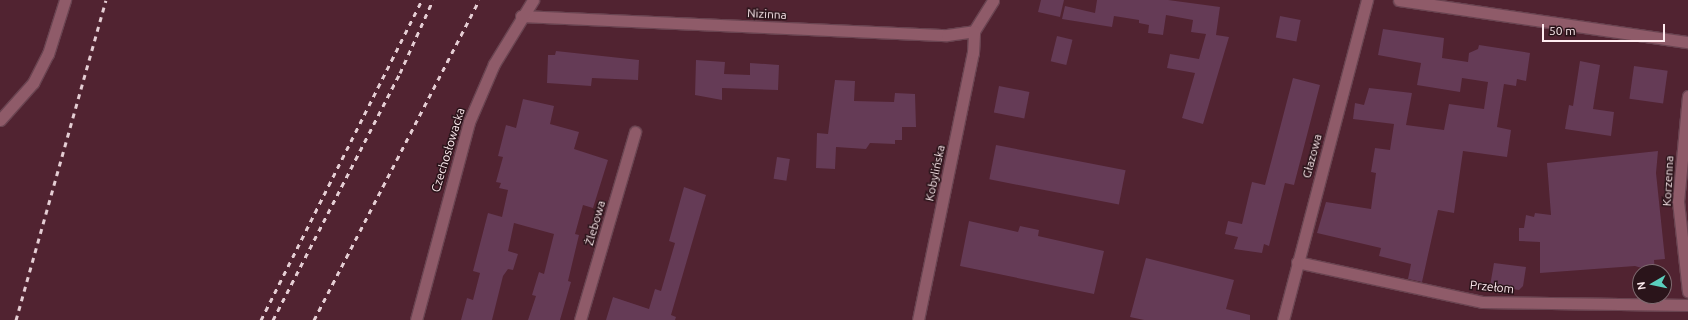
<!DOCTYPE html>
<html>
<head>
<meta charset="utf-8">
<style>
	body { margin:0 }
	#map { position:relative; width:1688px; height:320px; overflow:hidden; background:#512331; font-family:Ubuntu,sans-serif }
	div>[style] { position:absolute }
	.building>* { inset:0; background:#653b56; transform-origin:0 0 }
	.roads { filter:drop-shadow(1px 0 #6a4451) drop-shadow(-1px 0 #6a4451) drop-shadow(0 1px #6a4451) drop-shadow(0 -1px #6a4451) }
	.minor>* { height:11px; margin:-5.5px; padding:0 5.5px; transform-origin:5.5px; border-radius:5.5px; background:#8f5b69 }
	.tertiary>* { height:11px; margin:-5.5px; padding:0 5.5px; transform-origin:5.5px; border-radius:5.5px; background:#8f5b69 }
	.rail>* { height:3px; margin-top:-1.5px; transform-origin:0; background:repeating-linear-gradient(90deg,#e5ced4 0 5px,transparent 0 10px) }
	span { translate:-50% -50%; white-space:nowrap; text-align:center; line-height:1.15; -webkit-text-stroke:3px #2a141a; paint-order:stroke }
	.street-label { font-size:12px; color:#ffecf0 }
	.north { position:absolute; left:1632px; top:264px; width:40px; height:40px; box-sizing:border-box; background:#2a141a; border:1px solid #7f6a70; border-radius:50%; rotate:261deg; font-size:11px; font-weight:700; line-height:16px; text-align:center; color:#ffecf0 }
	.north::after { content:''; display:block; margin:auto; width:14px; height:18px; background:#5acebd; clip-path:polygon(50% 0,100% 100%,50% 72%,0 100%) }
	.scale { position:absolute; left:1542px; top:24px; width:123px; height:18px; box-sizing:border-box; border:2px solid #ffecf0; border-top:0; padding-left:5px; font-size:12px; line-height:14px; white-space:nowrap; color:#ffecf0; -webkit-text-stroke:3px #2a141a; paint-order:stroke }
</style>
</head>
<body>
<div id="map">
	<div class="building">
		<i style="clip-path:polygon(1041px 0,1064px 0,1060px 17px,1038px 12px)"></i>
		<i style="clip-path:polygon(1097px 0,1168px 0,1220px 7px,1216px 35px,1229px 37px,1203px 124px,1182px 118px,1195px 73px,1167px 68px,1170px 54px,1199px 59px,1206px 34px,1191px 32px,1193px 20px,1166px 15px,1163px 35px,1148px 33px,1149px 25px,1139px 23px,1139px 20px,1114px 16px,1112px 27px,1062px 19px,1065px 6px,1095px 13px)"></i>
		<i style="left:1280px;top:16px;width:21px;height:22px;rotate:11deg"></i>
		<i style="clip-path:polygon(1383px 29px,1444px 38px,1442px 58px,1468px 62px,1469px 53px,1478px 49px,1479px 45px,1530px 53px,1526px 81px,1517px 79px,1516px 86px,1504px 84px,1497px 127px,1511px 130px,1507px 157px,1463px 151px,1454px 213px,1438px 210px,1422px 282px,1408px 279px,1411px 264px,1379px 256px,1381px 248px,1317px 233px,1326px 202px,1371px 209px,1376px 173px,1371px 172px,1375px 148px,1390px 150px,1394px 124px,1353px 119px,1355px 103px,1364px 105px,1369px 88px,1412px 93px,1406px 125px,1444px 130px,1449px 104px,1484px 109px,1488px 82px,1462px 78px,1460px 92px,1417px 85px,1421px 63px,1378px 55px)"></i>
		<i style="left:1057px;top:36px;width:16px;height:26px;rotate:14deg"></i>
		<i style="clip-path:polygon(556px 51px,639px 60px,638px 80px,592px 78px,591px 86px,547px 83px,548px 55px,555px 55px)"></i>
		<i style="clip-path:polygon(696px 60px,725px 62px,724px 74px,750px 75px,750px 63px,779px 65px,778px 90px,722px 88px,722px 100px,695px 95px)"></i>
		<i style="clip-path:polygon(1580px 61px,1600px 65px,1593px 109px,1614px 112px,1611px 136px,1565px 129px,1569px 105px,1573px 106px)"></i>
		<i style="left:1634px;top:66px;width:34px;height:33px;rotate:8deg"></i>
		<i style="clip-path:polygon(1293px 78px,1320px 85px,1294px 185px,1285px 183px,1269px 246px,1264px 244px,1262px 253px,1234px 249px,1238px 237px,1225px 234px,1228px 221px,1242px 224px,1252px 182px,1265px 185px)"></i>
		<i style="clip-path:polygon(835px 80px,855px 81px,854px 101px,894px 102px,895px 93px,915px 94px,916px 127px,902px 127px,902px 140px,895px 140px,895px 144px,870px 143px,866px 149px,836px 147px,835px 169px,816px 168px,817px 133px,828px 134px)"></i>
		<i style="left:999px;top:86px;width:31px;height:27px;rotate:11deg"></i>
		<i style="clip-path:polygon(523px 99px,554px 106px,550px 124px,579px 132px,574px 149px,608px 160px,593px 208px,583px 205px,575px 234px,579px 235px,568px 281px,571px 282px,560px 320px,528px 320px,536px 296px,532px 295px,539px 272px,544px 274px,554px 234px,514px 223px,508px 251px,518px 254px,513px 270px,508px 269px,503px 276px,492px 320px,461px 320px,467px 298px,473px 300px,480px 273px,473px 271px,488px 213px,502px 217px,508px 190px,499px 188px,501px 183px,496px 182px,503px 157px,498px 156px,506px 125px,516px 128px)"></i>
		<i style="left:996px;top:145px;width:132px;height:35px;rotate:11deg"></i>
		<i style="clip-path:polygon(1658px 151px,1656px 173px,1665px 259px,1654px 260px,1655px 272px,1635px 266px,1540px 273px,1540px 242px,1519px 241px,1519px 228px,1524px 228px,1526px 215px,1534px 217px,1535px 213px,1551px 215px,1547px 163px)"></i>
		<i style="left:777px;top:157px;width:13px;height:22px;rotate:9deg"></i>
		<i style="clip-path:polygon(684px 187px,706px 195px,671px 315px,676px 317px,675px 320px,606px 320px,613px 297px,649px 309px,655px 289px,661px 291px,675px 243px,669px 241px)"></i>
		<i style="clip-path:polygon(969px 221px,1018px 232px,1020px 226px,1039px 230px,1038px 236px,1104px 251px,1094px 294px,960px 266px)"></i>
		<i style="clip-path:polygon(1146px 258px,1234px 280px,1226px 309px,1250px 315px,1250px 320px,1144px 320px,1130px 317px)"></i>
		<i style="clip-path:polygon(1494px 263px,1526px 267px,1523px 286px,1519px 290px,1490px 286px)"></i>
	</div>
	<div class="roads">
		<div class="minor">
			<i style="left:1399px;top:0;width:292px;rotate:8.3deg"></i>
			<i style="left:521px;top:16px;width:426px;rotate:2.6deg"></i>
			<i style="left:947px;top:35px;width:27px;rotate:-8deg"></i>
			<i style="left:974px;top:31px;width:36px;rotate:-58deg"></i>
			<i style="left:1688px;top:96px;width:105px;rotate:95.4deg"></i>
			<i style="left:1678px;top:201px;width:91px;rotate:83.7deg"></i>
			<i style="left:0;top:120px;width:50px;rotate:-48.3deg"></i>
			<i style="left:33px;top:83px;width:33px;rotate:-63deg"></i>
			<i style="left:48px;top:54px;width:57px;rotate:-72.5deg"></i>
			<i style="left:1297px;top:262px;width:189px;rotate:12.2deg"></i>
			<i style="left:1482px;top:302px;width:206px;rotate:0.8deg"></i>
			<i style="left:580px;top:320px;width:196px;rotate:-73.7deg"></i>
			<i style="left:918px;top:320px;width:273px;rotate:-78.4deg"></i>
			<i style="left:973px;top:53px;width:22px;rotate:-87deg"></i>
			<i style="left:1283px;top:320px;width:331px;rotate:-75.3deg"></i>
		</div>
		<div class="tertiary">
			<i style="left:416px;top:320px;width:205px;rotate:-75deg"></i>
			<i style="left:469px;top:122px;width:63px;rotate:-66.7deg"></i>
			<i style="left:494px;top:64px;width:75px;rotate:-58.6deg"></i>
		</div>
	</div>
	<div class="rail">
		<i style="left:16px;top:320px;width:332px;rotate:-74.3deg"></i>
		<i style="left:261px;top:320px;width:358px;rotate:-63.3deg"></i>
		<i style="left:273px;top:320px;width:278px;rotate:-62.8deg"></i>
		<i style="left:400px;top:73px;width:80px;rotate:-65.7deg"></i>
		<i style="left:314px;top:320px;width:360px;rotate:-62.7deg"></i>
	</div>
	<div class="street-label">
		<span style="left:767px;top:14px;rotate:3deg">Nizinna</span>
		<span style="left:448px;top:150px;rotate:-73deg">Czechosłowacka</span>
		<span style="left:1312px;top:156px;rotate:-75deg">Głazowa</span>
		<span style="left:935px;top:173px;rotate:-78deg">Kobylińska</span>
		<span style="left:1668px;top:181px;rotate:-87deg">Korzenna</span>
		<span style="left:595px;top:223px;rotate:-74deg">Żlebowa</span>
		<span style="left:1492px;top:287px;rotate:6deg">Przełom</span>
	</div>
	<div class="north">N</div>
	<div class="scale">50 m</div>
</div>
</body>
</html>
